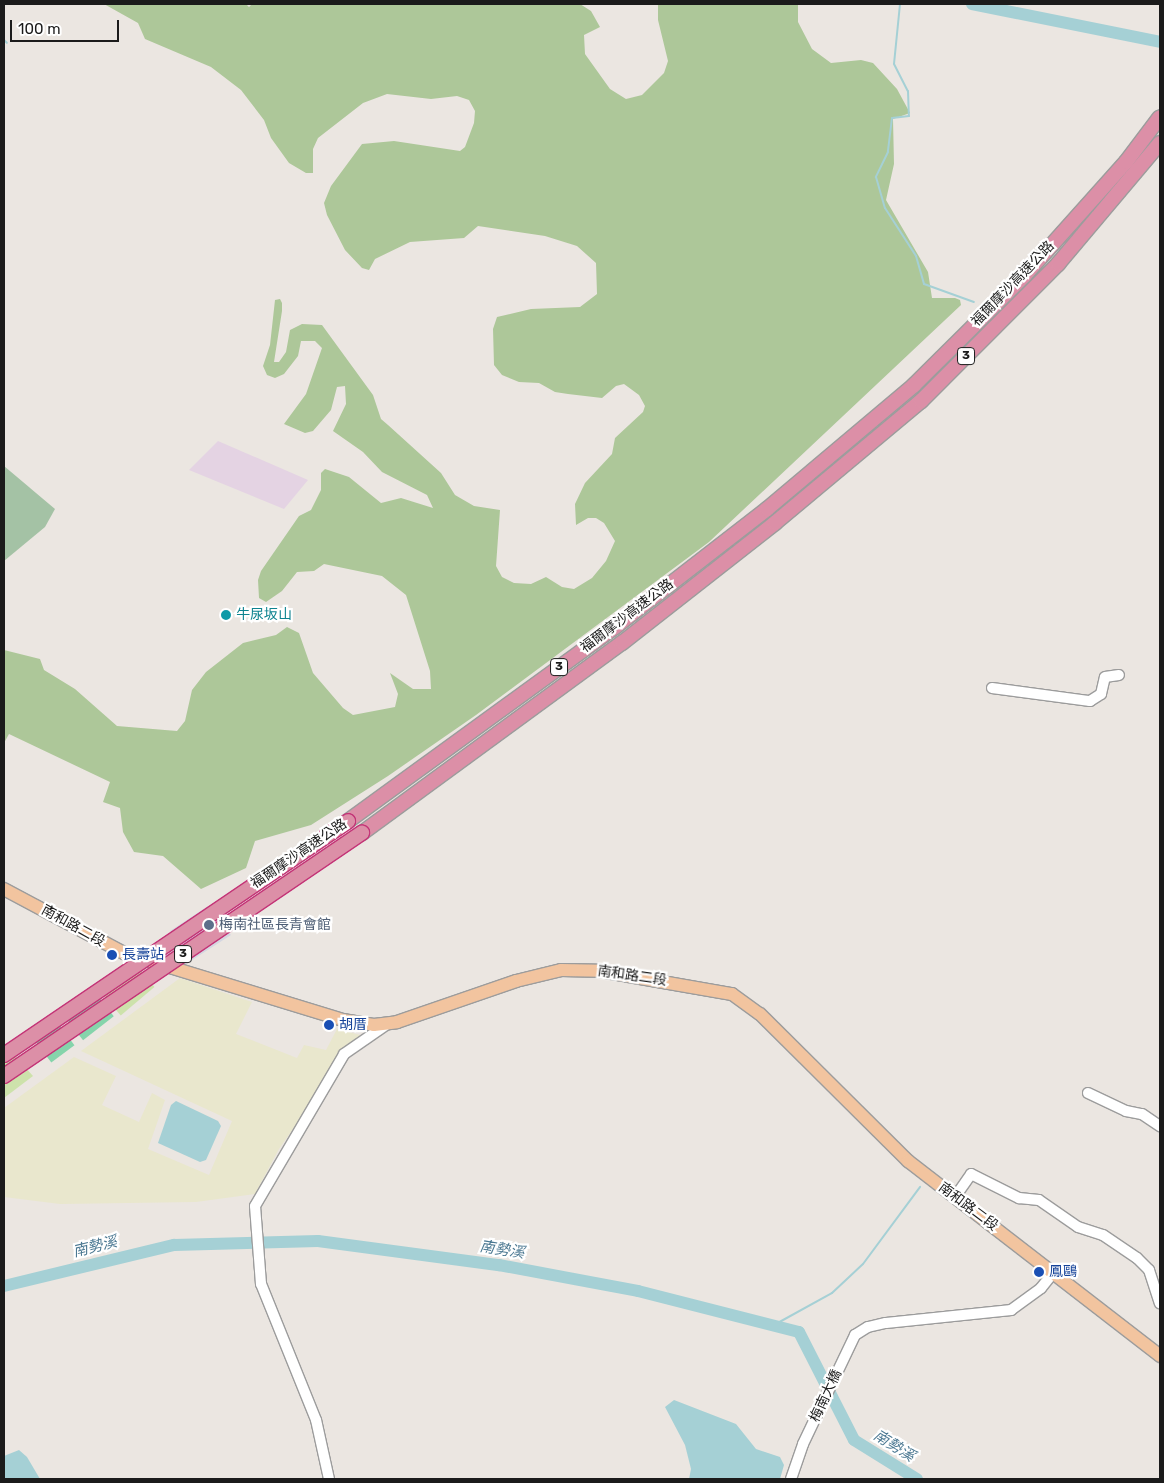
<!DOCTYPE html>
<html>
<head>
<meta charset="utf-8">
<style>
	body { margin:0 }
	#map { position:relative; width:1164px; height:1483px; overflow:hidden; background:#ebe6e1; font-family:Rubik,"Noto Sans TC",sans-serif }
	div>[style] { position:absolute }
	.industrial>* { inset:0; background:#e4d3e3 }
	.farmland>* { inset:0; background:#e9e7cd }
	.grass>* { inset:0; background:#cde2ab; transform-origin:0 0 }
	.forest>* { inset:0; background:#adc799 }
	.cemetery>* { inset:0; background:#a4c2a5 }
	.pitch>* { inset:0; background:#85d4ab; transform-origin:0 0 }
	.plaza>* { inset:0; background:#d5d7e1 }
	.water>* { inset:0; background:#a5d0d5 }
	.stream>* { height:2px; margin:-1px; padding:0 1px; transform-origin:1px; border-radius:1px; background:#a5d0d5 }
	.river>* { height:12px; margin:-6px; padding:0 6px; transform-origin:6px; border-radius:6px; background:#a5d0d5 }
	.roads { filter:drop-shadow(1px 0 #9c9c9c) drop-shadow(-1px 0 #9c9c9c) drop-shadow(0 1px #9c9c9c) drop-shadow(0 -1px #9c9c9c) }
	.minor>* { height:10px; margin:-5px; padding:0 5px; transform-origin:5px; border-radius:5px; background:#fff }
	.major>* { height:12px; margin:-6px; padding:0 6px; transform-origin:6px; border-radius:6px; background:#f2c49f }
	.highway>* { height:14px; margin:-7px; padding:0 7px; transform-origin:7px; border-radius:7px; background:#dc8fa7 }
	.bridges { filter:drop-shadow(1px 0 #c33477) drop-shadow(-1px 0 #c33477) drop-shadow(0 1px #c33477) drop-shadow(0 -1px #c33477) }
	.highway-bridge>* { height:14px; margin:-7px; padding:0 7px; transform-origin:7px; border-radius:7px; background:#dc8fa7 }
	.dots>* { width:14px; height:14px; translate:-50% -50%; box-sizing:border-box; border:2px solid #fff; border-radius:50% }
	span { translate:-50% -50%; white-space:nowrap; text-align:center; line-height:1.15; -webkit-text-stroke:4.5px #fff; paint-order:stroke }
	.shield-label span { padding:1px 4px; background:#fff; border:1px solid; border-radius:4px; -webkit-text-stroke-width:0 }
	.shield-label { font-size:12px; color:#1b1b1b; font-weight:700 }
	.street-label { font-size:14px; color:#1b1b1b }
	.culture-label { font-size:14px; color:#0d838f }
	.left { translate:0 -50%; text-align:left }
	.service-label { font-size:14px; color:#4e5e75 }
	.transit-label { font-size:14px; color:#164399 }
	.water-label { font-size:15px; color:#4b7892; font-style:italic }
	.frame { position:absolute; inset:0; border:5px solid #1b1b1b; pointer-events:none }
	.scale { position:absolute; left:10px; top:20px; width:109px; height:22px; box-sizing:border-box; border:2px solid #1b1b1b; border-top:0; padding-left:6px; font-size:15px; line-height:18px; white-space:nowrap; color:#1b1b1b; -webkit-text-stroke:4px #fff; paint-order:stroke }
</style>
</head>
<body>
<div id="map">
	<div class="industrial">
		<i style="clip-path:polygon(218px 441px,308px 480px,284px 509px,189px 470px)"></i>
	</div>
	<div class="farmland">
		<i style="clip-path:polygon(180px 978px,252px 1002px,236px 1034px,297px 1058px,304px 1045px,326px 1050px,337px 1029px,364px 1036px,342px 1059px,279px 1149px,255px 1194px,196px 1202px,60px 1204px,4px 1197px,4px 1108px,74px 1057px,116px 1076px,102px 1105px,139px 1122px,152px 1093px,165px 1100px,148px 1149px,209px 1175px,232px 1121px,81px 1051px)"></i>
	</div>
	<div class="grass">
		<i style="left:130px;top:958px;width:38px;height:44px;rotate:50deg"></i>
		<i style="clip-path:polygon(6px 1046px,33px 1076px,4px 1098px,4px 1048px)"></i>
	</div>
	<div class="forest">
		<i style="clip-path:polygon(104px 4px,246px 4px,249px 7px,252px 4px,580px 4px,591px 11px,600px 27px,584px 35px,585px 54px,610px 89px,626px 99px,642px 95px,664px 73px,668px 61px,658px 20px,658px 4px,798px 4px,798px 22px,812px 49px,831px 63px,861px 60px,873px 63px,897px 89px,910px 113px,893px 119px,894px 164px,886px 200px,928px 272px,932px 298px,955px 298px,960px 300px,961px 305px,709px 542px,476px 715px,388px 776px,311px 825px,255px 841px,246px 868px,201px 889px,163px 856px,134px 852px,123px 832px,120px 808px,103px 802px,110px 782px,9px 734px,4px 743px,4px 650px,40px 659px,44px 670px,75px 689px,117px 726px,177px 731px,185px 721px,192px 690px,206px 672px,243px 643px,276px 635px,287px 627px,299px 633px,313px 673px,343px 708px,353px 715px,395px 707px,398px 694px,390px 673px,413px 689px,431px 689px,430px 671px,406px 595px,382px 576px,324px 564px,314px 571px,297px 572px,282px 591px,266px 602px,259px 598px,258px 580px,261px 571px,299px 516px,311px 510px,321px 490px,321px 473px,325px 469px,349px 477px,381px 503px,401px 498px,433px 508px,427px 495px,382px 472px,363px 452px,333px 431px,346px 404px,345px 386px,337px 387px,331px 410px,313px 431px,305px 433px,284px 424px,306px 394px,322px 348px,315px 341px,301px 341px,298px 356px,284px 374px,275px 378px,267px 375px,263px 366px,270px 345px,275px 300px,280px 299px,282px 303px,282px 311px,274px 362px,279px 362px,286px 352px,290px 330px,302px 324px,322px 325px,373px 395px,381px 419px,388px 425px,441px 473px,455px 495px,474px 506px,500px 510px,496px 566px,502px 577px,514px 583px,531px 584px,546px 577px,562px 587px,574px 589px,592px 578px,606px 561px,615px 541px,604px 523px,596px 518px,588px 518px,576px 525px,575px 504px,585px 483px,612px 454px,615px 438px,643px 412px,645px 406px,639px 395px,624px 384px,616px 386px,602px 398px,568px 394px,555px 392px,539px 383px,519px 382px,502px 375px,494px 365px,493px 329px,497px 317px,531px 309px,580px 307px,597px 294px,596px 263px,577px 246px,545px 236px,478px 226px,464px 238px,410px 242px,375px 259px,369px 270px,362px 268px,345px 250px,327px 215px,324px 203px,331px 186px,362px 144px,394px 141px,460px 151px,465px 147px,474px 123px,475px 111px,469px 100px,457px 96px,431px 99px,387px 94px,363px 103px,318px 138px,313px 149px,313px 173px,306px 173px,289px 163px,271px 138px,264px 120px,241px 90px,211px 67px,145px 39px,138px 23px)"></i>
	</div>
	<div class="cemetery">
		<i style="clip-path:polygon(4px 466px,55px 509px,45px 527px,4px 561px)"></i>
	</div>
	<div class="pitch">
		<i style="left:91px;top:987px;width:37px;height:39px;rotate:52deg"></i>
		<i style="left:51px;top:1014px;width:39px;height:29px;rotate:53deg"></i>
	</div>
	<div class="plaza">
		<i style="clip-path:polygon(208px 906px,231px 935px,186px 964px,159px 958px,180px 945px,170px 931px)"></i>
	</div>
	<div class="water">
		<i style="clip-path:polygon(176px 1101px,218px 1121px,221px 1126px,206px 1160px,200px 1162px,158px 1143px,171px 1105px)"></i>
		<i style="clip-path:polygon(674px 1400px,736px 1424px,756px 1449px,780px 1457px,784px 1465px,780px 1479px,689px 1479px,691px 1469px,685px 1445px,665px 1407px)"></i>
		<i style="clip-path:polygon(19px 1450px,27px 1457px,40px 1479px,4px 1479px,4px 1456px)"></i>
	</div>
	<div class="stream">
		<i style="left:900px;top:4px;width:60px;rotate:95.7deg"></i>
		<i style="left:894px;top:64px;width:30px;rotate:63deg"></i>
		<i style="left:908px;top:91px;width:25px;rotate:88deg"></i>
		<i style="left:909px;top:116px;width:17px;rotate:173deg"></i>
		<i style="left:892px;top:118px;width:34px;rotate:97deg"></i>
		<i style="left:888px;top:152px;width:28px;rotate:116deg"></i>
		<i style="left:876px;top:177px;width:32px;rotate:74deg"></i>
		<i style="left:885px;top:208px;width:57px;rotate:57.1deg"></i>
		<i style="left:916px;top:256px;width:29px;rotate:74deg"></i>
		<i style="left:924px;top:284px;width:53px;rotate:19.8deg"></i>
		<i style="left:4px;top:40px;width:4px;rotate:45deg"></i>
		<i style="left:774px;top:1325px;width:66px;rotate:-28.9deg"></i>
		<i style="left:832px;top:1293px;width:42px;rotate:-43.1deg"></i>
		<i style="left:863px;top:1264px;width:96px;rotate:-53.5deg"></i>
	</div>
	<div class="river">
		<i style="left:972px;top:4px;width:192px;rotate:11.4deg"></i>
		<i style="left:4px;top:1286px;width:175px;rotate:-13.6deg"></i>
		<i style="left:174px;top:1245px;width:144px;rotate:-1.6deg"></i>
		<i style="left:318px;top:1241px;width:183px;rotate:7.6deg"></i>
		<i style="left:499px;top:1265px;width:141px;rotate:10.6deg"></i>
		<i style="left:638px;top:1291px;width:166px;rotate:14.3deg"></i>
		<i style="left:799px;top:1332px;width:121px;rotate:63deg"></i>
		<i style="left:854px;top:1440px;width:74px;rotate:31.8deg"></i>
	</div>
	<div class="roads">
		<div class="minor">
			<i style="left:992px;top:688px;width:99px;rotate:7.6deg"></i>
			<i style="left:1090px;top:701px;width:13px;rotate:-32deg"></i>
			<i style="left:1101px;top:694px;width:17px;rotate:-77deg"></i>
			<i style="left:1105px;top:677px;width:14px;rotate:-8deg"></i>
			<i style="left:1088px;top:1093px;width:42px;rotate:25.3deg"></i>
			<i style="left:1126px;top:1111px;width:16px;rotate:11deg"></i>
			<i style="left:1142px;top:1114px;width:22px;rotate:34deg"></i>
			<i style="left:955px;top:1197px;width:28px;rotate:-55deg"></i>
			<i style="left:971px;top:1174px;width:54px;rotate:26.6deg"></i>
			<i style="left:1019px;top:1198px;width:20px;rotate:6deg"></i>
			<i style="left:1039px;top:1200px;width:47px;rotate:34.7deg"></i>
			<i style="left:1078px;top:1227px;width:26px;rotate:18deg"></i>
			<i style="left:1103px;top:1235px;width:41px;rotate:34.1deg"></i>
			<i style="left:1137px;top:1258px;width:17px;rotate:45deg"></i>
			<i style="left:1149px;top:1270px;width:35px;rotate:72deg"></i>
			<i style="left:329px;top:1479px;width:60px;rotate:-102.4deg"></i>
			<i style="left:316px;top:1420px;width:147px;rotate:-112deg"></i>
			<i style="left:261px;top:1284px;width:78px;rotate:-94.4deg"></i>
			<i style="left:255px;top:1206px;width:176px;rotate:-59.6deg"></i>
			<i style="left:344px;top:1054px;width:51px;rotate:-34.6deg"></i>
			<i style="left:791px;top:1479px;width:37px;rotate:-71deg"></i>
			<i style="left:803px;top:1444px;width:121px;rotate:-64.5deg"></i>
			<i style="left:855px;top:1335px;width:15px;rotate:-32deg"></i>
			<i style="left:868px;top:1327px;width:18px;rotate:-13deg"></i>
			<i style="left:886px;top:1323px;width:126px;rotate:-5.9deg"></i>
			<i style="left:1011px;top:1310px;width:37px;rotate:-36deg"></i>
			<i style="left:1041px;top:1288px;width:21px;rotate:-51deg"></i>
		</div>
		<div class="major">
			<i style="left:4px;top:889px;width:136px;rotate:28.1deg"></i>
			<i style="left:124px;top:953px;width:229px;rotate:17deg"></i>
			<i style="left:343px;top:1020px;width:31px;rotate:9deg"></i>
			<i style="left:374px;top:1025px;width:23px;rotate:-7deg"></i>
			<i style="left:397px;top:1022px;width:126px;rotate:-19deg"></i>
			<i style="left:516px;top:981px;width:46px;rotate:-13.7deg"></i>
			<i style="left:561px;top:970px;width:39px;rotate:1deg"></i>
			<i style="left:600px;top:971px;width:134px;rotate:9.9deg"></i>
			<i style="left:732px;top:994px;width:34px;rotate:36deg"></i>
			<i style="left:760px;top:1014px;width:209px;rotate:44.8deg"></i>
			<i style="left:908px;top:1161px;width:319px;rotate:37.7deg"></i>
		</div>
		<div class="highway">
			<i style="left:348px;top:821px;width:330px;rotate:-36deg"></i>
			<i style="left:615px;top:627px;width:192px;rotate:-37.8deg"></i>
			<i style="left:767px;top:509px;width:192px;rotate:-40.1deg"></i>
			<i style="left:914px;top:385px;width:155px;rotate:-44.7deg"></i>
			<i style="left:1024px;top:276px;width:153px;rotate:-48.2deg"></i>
			<i style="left:1126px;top:162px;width:56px;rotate:-52.9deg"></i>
			<i style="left:362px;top:833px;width:322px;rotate:-36.2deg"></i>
			<i style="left:622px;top:643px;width:194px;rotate:-38.1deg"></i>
			<i style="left:775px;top:523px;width:190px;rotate:-39.9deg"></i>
			<i style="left:921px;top:401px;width:194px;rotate:-45deg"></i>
			<i style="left:1058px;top:264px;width:158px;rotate:-49.9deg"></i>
		</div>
	</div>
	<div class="bridges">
		<div class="highway-bridge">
			<i style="left:4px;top:1055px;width:416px;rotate:-34.2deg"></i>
			<i style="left:4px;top:1076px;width:433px;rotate:-34.2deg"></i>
		</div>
	</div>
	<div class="dots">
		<i style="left:226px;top:615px;background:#0f9aa8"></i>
		<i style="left:209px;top:925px;background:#5c6f8a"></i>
		<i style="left:112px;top:955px;background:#1a4fb4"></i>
		<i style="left:329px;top:1025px;background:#1a4fb4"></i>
		<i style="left:1039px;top:1272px;background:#1a4fb4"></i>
	</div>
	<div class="shield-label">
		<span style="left:966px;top:356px">3</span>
		<span style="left:559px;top:667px">3</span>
		<span style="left:183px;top:954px">3</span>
	</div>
	<div class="street-label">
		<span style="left:1013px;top:284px;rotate:-46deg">福爾摩沙高速公路</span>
		<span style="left:627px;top:616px;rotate:-37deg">福爾摩沙高速公路</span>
		<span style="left:299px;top:854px;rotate:-34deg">福爾摩沙高速公路</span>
		<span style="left:73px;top:926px;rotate:29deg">南和路二段</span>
		<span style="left:632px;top:976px;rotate:8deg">南和路二段</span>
		<span style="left:968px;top:1207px;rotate:37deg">南和路二段</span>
		<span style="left:826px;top:1396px;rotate:-65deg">梅南大橋</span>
	</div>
	<div class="culture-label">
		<span class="left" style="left:236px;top:615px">牛尿坂山</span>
	</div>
	<div class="service-label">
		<span class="left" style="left:219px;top:925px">梅南社區長青會館</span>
	</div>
	<div class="transit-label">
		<span class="left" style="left:122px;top:955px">長壽站</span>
		<span class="left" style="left:339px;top:1025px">胡厝</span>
		<span class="left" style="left:1049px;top:1272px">鳳鷗</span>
	</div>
	<div class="water-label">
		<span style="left:95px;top:1247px;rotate:-14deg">南勢溪</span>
		<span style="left:502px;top:1250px;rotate:9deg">南勢溪</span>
		<span style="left:894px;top:1446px;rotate:32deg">南勢溪</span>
	</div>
	<div class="frame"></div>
	<div class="scale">100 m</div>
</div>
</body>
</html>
